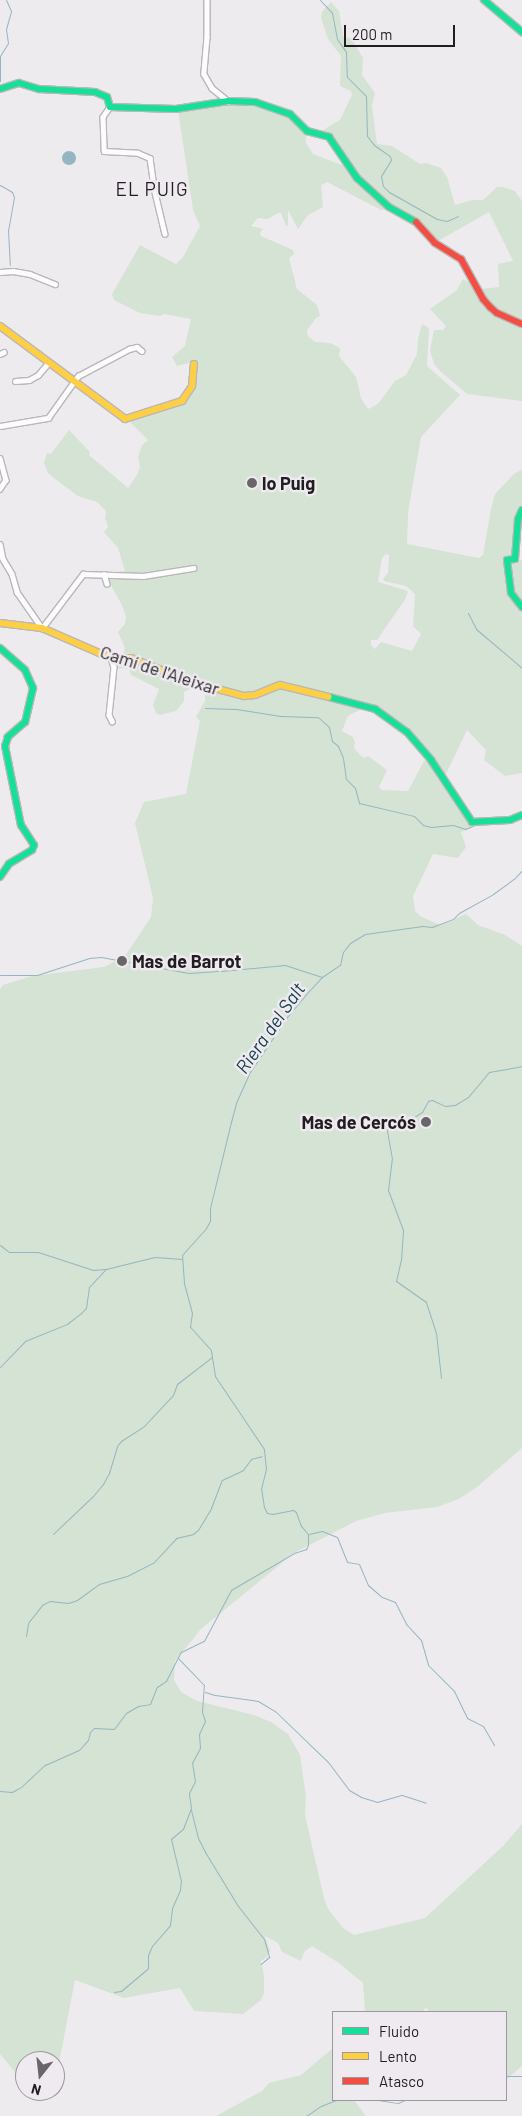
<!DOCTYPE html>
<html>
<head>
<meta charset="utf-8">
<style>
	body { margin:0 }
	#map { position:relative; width:522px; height:2116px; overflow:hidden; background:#eeebef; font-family:Barlow,sans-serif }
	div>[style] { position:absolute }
	.green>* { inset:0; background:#d4e3d3 }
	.water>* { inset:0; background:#95b6c1 }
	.round { border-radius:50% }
	.stream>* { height:1px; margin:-0.5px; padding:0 0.5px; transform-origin:0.5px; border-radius:0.5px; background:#95b6c1 }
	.roads { filter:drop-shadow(1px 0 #b9b7ba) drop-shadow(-1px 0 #b9b7ba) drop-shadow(0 1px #b9b7ba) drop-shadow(0 -1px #b9b7ba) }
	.street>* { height:4.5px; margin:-2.25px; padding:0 2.25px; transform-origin:2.25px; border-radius:2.25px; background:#fcfcfd }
	.fast>* { height:6px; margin:-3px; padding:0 3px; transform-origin:3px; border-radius:3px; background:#16e098 }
	.slow>* { height:6px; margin:-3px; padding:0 3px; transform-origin:3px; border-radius:3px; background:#ffcf43 }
	.jam>* { height:6px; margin:-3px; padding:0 3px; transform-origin:3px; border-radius:3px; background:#f24e42 }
	.dots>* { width:14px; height:14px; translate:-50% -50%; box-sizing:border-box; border:2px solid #efeaf0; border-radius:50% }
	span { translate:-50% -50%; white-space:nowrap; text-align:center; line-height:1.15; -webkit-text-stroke:5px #efeaf0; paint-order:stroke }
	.poi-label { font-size:18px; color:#201e20; font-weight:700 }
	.left { translate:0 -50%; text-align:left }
	.right { translate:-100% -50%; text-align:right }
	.street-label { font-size:18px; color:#201e20 }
	.neighbourhood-label { font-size:19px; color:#201e20; letter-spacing:1px }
	.water-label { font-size:19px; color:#113d48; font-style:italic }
	.legend { position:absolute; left:332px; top:2011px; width:175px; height:90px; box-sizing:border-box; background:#efeaf0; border:1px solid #9c989d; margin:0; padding:6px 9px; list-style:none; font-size:15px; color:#201e20 }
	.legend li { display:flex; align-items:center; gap:10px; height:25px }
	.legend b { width:25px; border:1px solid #9c989d }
	.north { position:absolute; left:15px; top:2051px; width:50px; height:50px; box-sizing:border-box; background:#efeaf0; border:1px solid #9c989d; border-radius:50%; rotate:196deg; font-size:14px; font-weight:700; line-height:20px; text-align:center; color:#201e20 }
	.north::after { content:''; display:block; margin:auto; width:18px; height:22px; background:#686668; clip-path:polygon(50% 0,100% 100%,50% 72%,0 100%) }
	.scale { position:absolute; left:344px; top:25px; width:111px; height:22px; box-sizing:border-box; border:2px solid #201e20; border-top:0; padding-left:6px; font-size:15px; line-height:18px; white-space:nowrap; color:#201e20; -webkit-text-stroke:4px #efeaf0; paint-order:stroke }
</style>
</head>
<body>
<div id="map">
	<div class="green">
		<i style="clip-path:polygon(331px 2px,339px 11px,343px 37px,351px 38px,363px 58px,362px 75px,375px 93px,372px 106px,377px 144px,392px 146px,420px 164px,426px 163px,441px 168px,447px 177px,455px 205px,472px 200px,483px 200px,497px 187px,503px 187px,515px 191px,522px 201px,522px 401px,467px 394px,440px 371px,434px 364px,430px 350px,434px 330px,443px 330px,446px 326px,430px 309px,457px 290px,463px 279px,481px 289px,499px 287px,498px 264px,513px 261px,489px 212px,438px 241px,430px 234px,430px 231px,405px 212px,390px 205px,359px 177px,342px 150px,323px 134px,323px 130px,340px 120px,352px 95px,351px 91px,340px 86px,341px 56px,328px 39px,321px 18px,322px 12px)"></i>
		<i style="clip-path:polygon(evenodd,231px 102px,256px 104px,289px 116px,306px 132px,306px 143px,313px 154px,347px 167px,379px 198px,415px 222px,426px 235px,425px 237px,412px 225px,386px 210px,381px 210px,327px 182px,321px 185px,323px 207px,308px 215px,298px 229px,288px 210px,288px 225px,286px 226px,281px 213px,278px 213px,268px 219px,258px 218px,251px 226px,263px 229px,260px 233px,261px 236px,293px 250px,294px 254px,289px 258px,297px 289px,317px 305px,320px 316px,316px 318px,307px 330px,308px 336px,315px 342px,330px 343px,340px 348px,339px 356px,356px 377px,361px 398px,368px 409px,378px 404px,395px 381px,406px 375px,417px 354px,418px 339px,422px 324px,429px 328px,427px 366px,460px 395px,421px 437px,408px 513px,407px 544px,479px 558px,483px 555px,491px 509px,495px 494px,515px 473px,522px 470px,522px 521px,515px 559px,522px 560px,522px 773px,505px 776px,484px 760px,486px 750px,467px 730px,445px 776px,409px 730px,369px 705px,348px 716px,342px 731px,353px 737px,355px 743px,354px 748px,360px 755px,365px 758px,368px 756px,387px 770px,379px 787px,382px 790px,408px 791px,424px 761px,427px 760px,473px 823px,472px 828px,461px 832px,466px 847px,458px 858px,433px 854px,413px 896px,415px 911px,420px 916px,440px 925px,466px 914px,478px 925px,505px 935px,522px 946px,522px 1448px,477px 1487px,459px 1499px,437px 1507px,385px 1513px,356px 1521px,294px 1553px,201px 1629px,175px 1661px,174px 1680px,181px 1692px,197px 1701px,254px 1715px,271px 1722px,288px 1734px,300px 1755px,306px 1796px,305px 1815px,324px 1898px,328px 1909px,343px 1928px,354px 1935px,425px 1918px,503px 1846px,522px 1824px,522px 2066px,506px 2080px,506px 2012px,429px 2012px,426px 2007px,422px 2012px,365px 2012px,363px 1983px,339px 1963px,312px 1946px,304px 1952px,301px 1961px,282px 1952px,278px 1943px,265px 1936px,270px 1951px,267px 1957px,261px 1961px,264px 1976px,264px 1993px,261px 2000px,243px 2014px,194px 2011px,180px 1988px,124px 1998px,75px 1980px,59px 2063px,55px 2065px,55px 2061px,25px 2061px,25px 2074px,16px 2073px,0 2054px,0 989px,3px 985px,32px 976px,104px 967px,125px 956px,151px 917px,153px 898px,135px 823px,144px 802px,186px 794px,200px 721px,196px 717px,205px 701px,205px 696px,204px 689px,192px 688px,184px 692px,184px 701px,176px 711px,159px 715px,156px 713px,153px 705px,159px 689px,131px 675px,129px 669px,115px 668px,113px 661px,121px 659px,125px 648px,118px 632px,125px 624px,126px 617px,122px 605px,104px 573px,125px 571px,118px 548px,104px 532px,108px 527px,105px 518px,106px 511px,97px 502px,78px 496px,59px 482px,48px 473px,44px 463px,47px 453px,51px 454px,69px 430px,90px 452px,89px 455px,128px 488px,137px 475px,140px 467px,138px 457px,142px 445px,148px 440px,128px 420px,184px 404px,192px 393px,197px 370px,197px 361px,177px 366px,172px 357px,185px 346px,191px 319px,164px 314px,160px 316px,140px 313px,114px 300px,112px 294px,140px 245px,176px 264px,183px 257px,200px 226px,193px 210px,178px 110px,231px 102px,386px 554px,389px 555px,388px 573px,383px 579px,384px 581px,406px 586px,415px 594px,413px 626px,421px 634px,412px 651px,381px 642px,375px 649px,371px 645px,371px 640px,377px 640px,406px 598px,408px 591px,378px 582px,382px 558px,386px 554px)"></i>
		<i style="clip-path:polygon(333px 2048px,333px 2100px,354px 2100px,366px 2116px,216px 2116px,262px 2091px,269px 2083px,301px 2075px)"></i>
	</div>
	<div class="water">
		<i class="round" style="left:62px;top:151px;width:14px;height:14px"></i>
	</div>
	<div class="stream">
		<i style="left:320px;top:0;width:18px;rotate:47deg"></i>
		<i style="left:332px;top:13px;width:26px;rotate:79deg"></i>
		<i style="left:337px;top:39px;width:16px;rotate:55deg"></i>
		<i style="left:346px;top:52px;width:25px;rotate:88deg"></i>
		<i style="left:347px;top:77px;width:27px;rotate:45deg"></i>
		<i style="left:366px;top:96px;width:40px;rotate:88.6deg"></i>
		<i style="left:367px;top:136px;width:11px;rotate:52deg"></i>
		<i style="left:374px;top:145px;width:19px;rotate:35deg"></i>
		<i style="left:390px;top:156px;width:4px;rotate:76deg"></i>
		<i style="left:391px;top:160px;width:19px;rotate:122deg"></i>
		<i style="left:381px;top:176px;width:10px;rotate:79deg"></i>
		<i style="left:383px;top:186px;width:8px;rotate:45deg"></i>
		<i style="left:389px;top:192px;width:55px;rotate:29.4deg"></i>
		<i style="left:437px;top:219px;width:10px;rotate:11deg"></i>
		<i style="left:447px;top:221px;width:12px;rotate:-24deg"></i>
		<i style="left:0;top:81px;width:25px;rotate:-90deg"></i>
		<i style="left:0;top:56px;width:15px;rotate:-58deg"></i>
		<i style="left:8px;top:43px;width:14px;rotate:-98deg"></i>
		<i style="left:6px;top:29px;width:19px;rotate:-74deg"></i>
		<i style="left:11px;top:11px;width:12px;rotate:-114deg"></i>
		<i style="left:0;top:185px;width:14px;rotate:30deg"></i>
		<i style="left:12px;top:192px;width:5px;rotate:68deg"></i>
		<i style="left:14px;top:197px;width:34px;rotate:100deg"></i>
		<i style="left:8px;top:230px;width:35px;rotate:87deg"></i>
		<i style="left:468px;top:613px;width:18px;rotate:63deg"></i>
		<i style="left:476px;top:629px;width:60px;rotate:40.3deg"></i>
		<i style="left:205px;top:708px;width:31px;rotate:2deg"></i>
		<i style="left:236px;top:709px;width:45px;rotate:9deg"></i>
		<i style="left:280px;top:716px;width:38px;rotate:2deg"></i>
		<i style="left:318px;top:717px;width:15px;rotate:42deg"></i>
		<i style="left:329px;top:727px;width:14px;rotate:78deg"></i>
		<i style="left:332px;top:741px;width:8px;rotate:40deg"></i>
		<i style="left:338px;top:746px;width:13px;rotate:67deg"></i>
		<i style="left:343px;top:758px;width:21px;rotate:82deg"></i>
		<i style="left:346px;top:779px;width:13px;rotate:45deg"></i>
		<i style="left:355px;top:788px;width:16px;rotate:75deg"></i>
		<i style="left:359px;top:803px;width:57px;rotate:13.3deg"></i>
		<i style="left:414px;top:816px;width:13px;rotate:45deg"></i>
		<i style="left:423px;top:825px;width:8px;rotate:14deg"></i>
		<i style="left:431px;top:827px;width:22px;rotate:-5deg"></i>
		<i style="left:453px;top:825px;width:13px;rotate:18deg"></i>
		<i style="left:465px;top:829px;width:11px;rotate:-22deg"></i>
		<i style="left:484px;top:824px;width:21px;rotate:-3deg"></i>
		<i style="left:221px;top:971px;width:64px;rotate:-5.4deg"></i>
		<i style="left:285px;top:965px;width:38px;rotate:18deg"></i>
		<i style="left:0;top:975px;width:37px"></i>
		<i style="left:37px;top:975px;width:55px;rotate:-18.1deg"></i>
		<i style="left:89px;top:958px;width:12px;rotate:-5deg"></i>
		<i style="left:101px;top:957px;width:89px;rotate:10.3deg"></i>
		<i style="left:189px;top:973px;width:29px;rotate:-4deg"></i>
		<i style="left:0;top:1245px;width:11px;rotate:38deg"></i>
		<i style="left:9px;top:1252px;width:29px"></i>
		<i style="left:38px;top:1252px;width:58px;rotate:18.1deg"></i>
		<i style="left:93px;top:1270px;width:12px;rotate:-5deg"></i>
		<i style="left:0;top:1367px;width:36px;rotate:-46deg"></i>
		<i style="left:25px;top:1341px;width:45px;rotate:-22deg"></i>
		<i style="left:67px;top:1324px;width:18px;rotate:-38deg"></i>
		<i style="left:81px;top:1313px;width:7px;rotate:-45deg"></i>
		<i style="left:86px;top:1308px;width:21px;rotate:-82deg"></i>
		<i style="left:89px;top:1287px;width:25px;rotate:-47deg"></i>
		<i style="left:106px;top:1269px;width:50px;rotate:-13.8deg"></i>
		<i style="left:155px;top:1257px;width:27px;rotate:4deg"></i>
		<i style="left:441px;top:1378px;width:45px;rotate:-96.3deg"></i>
		<i style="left:436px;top:1333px;width:33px;rotate:-108deg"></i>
		<i style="left:426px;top:1302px;width:37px;rotate:-145deg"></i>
		<i style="left:396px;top:1281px;width:22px;rotate:-77deg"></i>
		<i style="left:401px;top:1260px;width:30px;rotate:-86deg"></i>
		<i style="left:403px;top:1230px;width:43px;rotate:-110.6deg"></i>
		<i style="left:388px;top:1190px;width:31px;rotate:-83deg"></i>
		<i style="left:392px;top:1159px;width:34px;rotate:-100deg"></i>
		<i style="left:386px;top:1126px;width:16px;rotate:-4deg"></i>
		<i style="left:402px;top:1125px;width:24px;rotate:-33deg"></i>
		<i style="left:422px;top:1112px;width:13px;rotate:-61deg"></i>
		<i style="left:428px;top:1101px;width:4px;rotate:-14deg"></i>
		<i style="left:432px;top:1100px;width:14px;rotate:25deg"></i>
		<i style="left:445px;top:1106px;width:10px;rotate:-6deg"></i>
		<i style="left:455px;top:1105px;width:15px;rotate:-32deg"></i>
		<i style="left:468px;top:1097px;width:33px;rotate:-50deg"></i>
		<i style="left:489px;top:1072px;width:34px;rotate:-10deg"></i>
		<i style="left:53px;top:1534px;width:55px;rotate:-43.5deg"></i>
		<i style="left:93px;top:1496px;width:16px;rotate:-50deg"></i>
		<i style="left:103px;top:1484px;width:13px;rotate:-61deg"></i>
		<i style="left:109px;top:1473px;width:28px;rotate:-73deg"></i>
		<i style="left:117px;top:1446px;width:6px;rotate:-51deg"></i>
		<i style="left:121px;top:1441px;width:27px;rotate:-33deg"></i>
		<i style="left:144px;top:1426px;width:42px;rotate:-46.9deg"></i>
		<i style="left:173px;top:1395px;width:12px;rotate:-70deg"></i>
		<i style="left:177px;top:1384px;width:44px;rotate:-37.6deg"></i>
		<i style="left:309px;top:1534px;width:13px;rotate:-13deg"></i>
		<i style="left:322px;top:1531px;width:16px;rotate:22deg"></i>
		<i style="left:337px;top:1537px;width:27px;rotate:68deg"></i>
		<i style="left:347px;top:1562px;width:12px;rotate:9deg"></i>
		<i style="left:359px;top:1564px;width:23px;rotate:67deg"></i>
		<i style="left:368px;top:1585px;width:18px;rotate:41deg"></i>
		<i style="left:382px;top:1597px;width:14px;rotate:21deg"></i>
		<i style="left:395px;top:1602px;width:25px;rotate:63deg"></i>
		<i style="left:406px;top:1624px;width:22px;rotate:47deg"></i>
		<i style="left:421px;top:1640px;width:26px;rotate:74deg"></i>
		<i style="left:428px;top:1665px;width:37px;rotate:45deg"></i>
		<i style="left:454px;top:1691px;width:30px;rotate:64deg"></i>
		<i style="left:467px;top:1718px;width:18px;rotate:27deg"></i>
		<i style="left:483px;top:1726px;width:22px;rotate:60deg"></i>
		<i style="left:26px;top:1636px;width:13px;rotate:-81deg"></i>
		<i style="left:28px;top:1623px;width:23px;rotate:-52deg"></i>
		<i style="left:42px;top:1605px;width:9px;rotate:-27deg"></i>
		<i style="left:50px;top:1601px;width:18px;rotate:6deg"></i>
		<i style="left:68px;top:1603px;width:9px;rotate:-18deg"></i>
		<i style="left:77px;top:1600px;width:27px;rotate:-36deg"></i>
		<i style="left:99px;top:1584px;width:29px;rotate:-16deg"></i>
		<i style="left:127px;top:1576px;width:30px;rotate:-27deg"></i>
		<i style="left:154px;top:1562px;width:33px;rotate:-47deg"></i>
		<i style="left:176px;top:1538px;width:17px;rotate:-13deg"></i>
		<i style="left:193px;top:1534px;width:6px;rotate:-39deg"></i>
		<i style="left:198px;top:1530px;width:26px;rotate:-59deg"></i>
		<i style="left:211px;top:1508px;width:30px;rotate:-69deg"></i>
		<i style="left:222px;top:1480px;width:23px;rotate:-25deg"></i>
		<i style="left:243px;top:1470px;width:14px;rotate:-54deg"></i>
		<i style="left:251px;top:1459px;width:11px;rotate:-15deg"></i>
		<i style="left:205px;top:1692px;width:10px;rotate:17deg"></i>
		<i style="left:215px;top:1695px;width:43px;rotate:7.9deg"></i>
		<i style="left:258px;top:1701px;width:21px;rotate:31deg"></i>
		<i style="left:276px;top:1712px;width:72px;rotate:43.9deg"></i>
		<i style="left:328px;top:1762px;width:35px;rotate:53deg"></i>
		<i style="left:349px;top:1790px;width:14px;rotate:30deg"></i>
		<i style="left:361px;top:1797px;width:17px;rotate:17deg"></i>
		<i style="left:377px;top:1802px;width:26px;rotate:-16deg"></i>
		<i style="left:402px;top:1795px;width:25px;rotate:18deg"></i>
		<i style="left:0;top:1791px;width:12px;rotate:5deg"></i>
		<i style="left:12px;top:1792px;width:10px;rotate:-29deg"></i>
		<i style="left:21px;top:1787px;width:33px;rotate:-43deg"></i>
		<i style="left:45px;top:1765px;width:37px;rotate:-24deg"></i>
		<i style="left:79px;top:1750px;width:13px;rotate:-48deg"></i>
		<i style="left:88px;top:1740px;width:8px;rotate:-76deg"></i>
		<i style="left:90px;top:1732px;width:6px;rotate:-45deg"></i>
		<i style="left:94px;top:1728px;width:20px;rotate:3deg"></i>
		<i style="left:114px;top:1729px;width:20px;rotate:-53deg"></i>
		<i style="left:126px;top:1713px;width:14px;rotate:-30deg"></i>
		<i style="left:138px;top:1706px;width:12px;rotate:-9deg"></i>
		<i style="left:150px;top:1704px;width:18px;rotate:-68deg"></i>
		<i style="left:157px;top:1687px;width:11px;rotate:-34deg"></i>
		<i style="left:166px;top:1681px;width:33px;rotate:-63deg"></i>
		<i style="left:181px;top:1652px;width:25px;rotate:-26deg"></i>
		<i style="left:204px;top:1641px;width:58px;rotate:-62.1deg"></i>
		<i style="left:231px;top:1590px;width:73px;rotate:-30.4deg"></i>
		<i style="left:294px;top:1553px;width:13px;rotate:-18deg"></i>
		<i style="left:306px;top:1549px;width:4px;rotate:-63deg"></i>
		<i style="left:308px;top:1545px;width:11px;rotate:-90deg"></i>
		<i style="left:308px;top:1534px;width:11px;rotate:-131deg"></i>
		<i style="left:301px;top:1526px;width:15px;rotate:-110deg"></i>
		<i style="left:296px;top:1512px;width:4px;rotate:-146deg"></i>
		<i style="left:293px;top:1510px;width:21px;rotate:169deg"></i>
		<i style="left:272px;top:1514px;width:5px;rotate:-169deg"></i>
		<i style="left:267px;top:1513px;width:7px;rotate:-117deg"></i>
		<i style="left:264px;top:1507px;width:18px;rotate:-99deg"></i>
		<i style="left:261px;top:1489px;width:21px;rotate:-76deg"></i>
		<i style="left:266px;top:1469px;width:20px;rotate:-96deg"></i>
		<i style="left:264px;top:1449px;width:88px;rotate:-123.9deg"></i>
		<i style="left:215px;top:1376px;width:26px;rotate:-99deg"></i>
		<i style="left:211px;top:1350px;width:31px;rotate:-132deg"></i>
		<i style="left:190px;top:1327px;width:14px;rotate:-82deg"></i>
		<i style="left:192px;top:1313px;width:31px;rotate:-105deg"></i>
		<i style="left:184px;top:1283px;width:28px;rotate:-94deg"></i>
		<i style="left:182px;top:1255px;width:36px;rotate:-48deg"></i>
		<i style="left:206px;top:1228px;width:8px;rotate:-60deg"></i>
		<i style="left:210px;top:1221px;width:13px;rotate:-90deg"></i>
		<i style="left:210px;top:1208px;width:89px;rotate:-76.3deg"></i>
		<i style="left:231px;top:1122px;width:20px;rotate:-75deg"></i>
		<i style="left:236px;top:1103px;width:34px;rotate:-66deg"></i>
		<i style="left:250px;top:1072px;width:66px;rotate:-56.1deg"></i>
		<i style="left:287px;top:1017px;width:34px;rotate:-50deg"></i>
		<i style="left:309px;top:991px;width:19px;rotate:-47deg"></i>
		<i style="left:322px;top:977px;width:22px;rotate:-34deg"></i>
		<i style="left:340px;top:965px;width:13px;rotate:-77deg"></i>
		<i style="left:343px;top:952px;width:11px;rotate:-52deg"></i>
		<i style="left:350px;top:943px;width:17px;rotate:-31deg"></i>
		<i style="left:365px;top:934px;width:58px;rotate:-8deg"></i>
		<i style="left:422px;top:926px;width:10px;rotate:6deg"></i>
		<i style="left:432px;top:927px;width:22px;rotate:-21deg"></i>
		<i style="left:453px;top:919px;width:8px;rotate:-45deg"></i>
		<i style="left:459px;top:913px;width:39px;rotate:-29deg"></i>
		<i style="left:493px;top:894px;width:26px;rotate:-36deg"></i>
		<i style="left:514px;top:879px;width:12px;rotate:-48deg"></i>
		<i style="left:191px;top:1810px;width:29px;rotate:76deg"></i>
		<i style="left:198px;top:1838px;width:16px;rotate:63deg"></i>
		<i style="left:205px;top:1852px;width:63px;rotate:58.6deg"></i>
		<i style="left:238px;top:1906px;width:42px;rotate:51.8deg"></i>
		<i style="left:264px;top:1939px;width:19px;rotate:74deg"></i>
		<i style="left:269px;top:1957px;width:11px;rotate:139deg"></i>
		<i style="left:114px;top:1992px;width:7px;rotate:-8deg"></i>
		<i style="left:121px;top:1991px;width:35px;rotate:-40deg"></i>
		<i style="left:148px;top:1968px;width:13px;rotate:-90deg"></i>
		<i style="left:148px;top:1955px;width:10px;rotate:-66deg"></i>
		<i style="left:152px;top:1946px;width:28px;rotate:-49deg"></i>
		<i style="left:170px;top:1925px;width:17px;rotate:-83deg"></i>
		<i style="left:172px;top:1908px;width:20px;rotate:-66deg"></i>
		<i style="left:180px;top:1890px;width:9px;rotate:-84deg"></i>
		<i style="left:181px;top:1881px;width:43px;rotate:-103.4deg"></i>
		<i style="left:171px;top:1839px;width:16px;rotate:-40deg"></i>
		<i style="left:183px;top:1829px;width:22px;rotate:-69deg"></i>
		<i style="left:191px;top:1808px;width:15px;rotate:-98deg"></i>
		<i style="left:189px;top:1793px;width:13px;rotate:-63deg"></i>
		<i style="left:195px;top:1781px;width:18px;rotate:-99deg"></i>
		<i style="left:192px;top:1763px;width:17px;rotate:-62deg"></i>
		<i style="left:200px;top:1748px;width:14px;rotate:-94deg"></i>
		<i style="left:199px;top:1734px;width:14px;rotate:-65deg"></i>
		<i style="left:205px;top:1721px;width:9px;rotate:-108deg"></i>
		<i style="left:202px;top:1712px;width:27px;rotate:-86deg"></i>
		<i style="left:204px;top:1685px;width:37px;rotate:-134deg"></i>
		<i style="left:506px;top:2076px;width:16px"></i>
		<i style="left:378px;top:2100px;width:20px;rotate:9deg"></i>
		<i style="left:398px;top:2103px;width:8px;rotate:-23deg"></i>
		<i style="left:306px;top:2116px;width:18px;rotate:-34deg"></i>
		<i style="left:321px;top:2106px;width:16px;rotate:-22deg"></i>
	</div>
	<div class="roads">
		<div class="street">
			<i style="left:207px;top:0;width:37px;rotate:90deg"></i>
			<i style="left:207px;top:37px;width:37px;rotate:95deg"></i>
			<i style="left:204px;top:74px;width:16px;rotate:60deg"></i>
			<i style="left:212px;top:88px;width:21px;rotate:39deg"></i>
			<i style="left:110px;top:107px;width:12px;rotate:125deg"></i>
			<i style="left:103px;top:117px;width:34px;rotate:88deg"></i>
			<i style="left:104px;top:151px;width:34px;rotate:3deg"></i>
			<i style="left:138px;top:153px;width:13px;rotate:23deg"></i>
			<i style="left:150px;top:158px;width:30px;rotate:82deg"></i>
			<i style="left:154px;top:188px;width:47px;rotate:76.6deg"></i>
			<i style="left:0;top:272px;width:13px;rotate:-4deg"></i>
			<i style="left:13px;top:271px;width:17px;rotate:10deg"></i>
			<i style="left:30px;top:274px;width:27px;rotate:22deg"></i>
			<i style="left:0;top:354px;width:4px;rotate:-27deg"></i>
			<i style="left:15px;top:381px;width:14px;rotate:-4deg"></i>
			<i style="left:29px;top:380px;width:10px;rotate:-29deg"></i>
			<i style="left:38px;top:375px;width:16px;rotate:-50deg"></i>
			<i style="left:0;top:426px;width:49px;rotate:-9.5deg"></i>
			<i style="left:48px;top:418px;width:52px;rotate:-54.5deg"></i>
			<i style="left:78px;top:376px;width:58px;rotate:-27.9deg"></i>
			<i style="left:129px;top:349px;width:8px;rotate:-14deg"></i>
			<i style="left:137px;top:347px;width:6px;rotate:39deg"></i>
			<i style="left:0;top:458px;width:23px;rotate:75deg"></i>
			<i style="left:6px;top:480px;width:11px;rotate:124deg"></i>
			<i style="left:0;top:544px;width:15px;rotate:79deg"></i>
			<i style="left:3px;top:559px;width:17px;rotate:59deg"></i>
			<i style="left:12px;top:574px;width:19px;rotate:74deg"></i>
			<i style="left:17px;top:592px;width:44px;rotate:55.2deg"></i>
			<i style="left:42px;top:628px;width:68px;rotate:-52.8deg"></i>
			<i style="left:83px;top:574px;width:60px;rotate:1.9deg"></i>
			<i style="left:143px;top:576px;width:51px;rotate:-9.1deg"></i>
			<i style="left:104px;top:574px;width:10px;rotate:73deg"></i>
			<i style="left:111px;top:658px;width:9px;rotate:72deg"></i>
			<i style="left:114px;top:667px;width:48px;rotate:95.9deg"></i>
			<i style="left:109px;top:715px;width:7px;rotate:63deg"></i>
		</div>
		<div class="fast">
			<i style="left:484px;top:0;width:50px;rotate:40.1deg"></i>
			<i style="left:0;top:89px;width:20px;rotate:-18deg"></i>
			<i style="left:19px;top:83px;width:21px;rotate:17deg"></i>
			<i style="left:39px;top:89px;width:56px;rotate:3.1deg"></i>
			<i style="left:95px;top:92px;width:13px;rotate:23deg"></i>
			<i style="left:107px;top:97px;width:10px;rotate:73deg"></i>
			<i style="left:110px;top:107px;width:66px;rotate:1.7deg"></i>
			<i style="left:176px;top:109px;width:53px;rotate:-8.7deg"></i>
			<i style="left:228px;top:101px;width:27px;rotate:2deg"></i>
			<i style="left:255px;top:102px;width:37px;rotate:19deg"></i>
			<i style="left:290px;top:114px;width:24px;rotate:45deg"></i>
			<i style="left:307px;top:131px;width:23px;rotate:15deg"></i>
			<i style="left:329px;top:137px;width:50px;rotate:55.7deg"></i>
			<i style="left:357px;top:178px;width:43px;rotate:42.2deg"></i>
			<i style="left:389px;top:207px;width:31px;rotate:29deg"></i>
			<i style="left:522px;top:510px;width:10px;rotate:114deg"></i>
			<i style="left:518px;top:519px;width:40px;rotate:94.3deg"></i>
			<i style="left:515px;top:559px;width:8px;rotate:173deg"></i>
			<i style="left:507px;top:560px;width:33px;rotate:83deg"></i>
			<i style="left:511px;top:593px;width:18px;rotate:52deg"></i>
			<i style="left:0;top:648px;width:33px;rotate:41deg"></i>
			<i style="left:25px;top:670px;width:20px;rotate:66deg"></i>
			<i style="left:33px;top:688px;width:35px;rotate:103deg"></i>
			<i style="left:25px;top:722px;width:23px;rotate:139deg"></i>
			<i style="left:8px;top:737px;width:9px;rotate:108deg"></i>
			<i style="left:5px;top:746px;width:81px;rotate:78.6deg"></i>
			<i style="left:21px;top:825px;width:24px;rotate:57deg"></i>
			<i style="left:34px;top:845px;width:5px;rotate:112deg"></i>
			<i style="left:32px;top:850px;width:27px;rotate:149deg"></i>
			<i style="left:9px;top:864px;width:16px;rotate:125deg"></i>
			<i style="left:329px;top:697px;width:48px;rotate:14.6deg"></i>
			<i style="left:375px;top:709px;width:39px;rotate:36deg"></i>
			<i style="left:407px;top:732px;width:37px;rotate:49deg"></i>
			<i style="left:431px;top:760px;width:74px;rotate:56.5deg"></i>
			<i style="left:472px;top:822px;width:38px;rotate:-3deg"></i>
			<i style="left:510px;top:820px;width:13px;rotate:-23deg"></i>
		</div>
		<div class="slow">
			<i style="left:0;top:326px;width:156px;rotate:36.6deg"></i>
			<i style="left:125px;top:419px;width:60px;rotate:-17.5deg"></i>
			<i style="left:182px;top:401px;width:18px;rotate:-56deg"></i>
			<i style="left:192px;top:386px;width:22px;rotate:-85deg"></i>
			<i style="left:0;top:623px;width:42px;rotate:6.8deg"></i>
			<i style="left:42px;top:628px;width:75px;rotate:23.5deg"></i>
			<i style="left:111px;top:658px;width:20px"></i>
			<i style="left:131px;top:658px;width:66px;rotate:21.5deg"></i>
			<i style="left:192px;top:682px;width:54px;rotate:15.1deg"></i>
			<i style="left:244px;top:696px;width:11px;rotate:-5deg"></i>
			<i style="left:255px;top:695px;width:27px;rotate:-22deg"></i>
			<i style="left:280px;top:685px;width:50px;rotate:13.8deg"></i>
		</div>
		<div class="jam">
			<i style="left:416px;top:222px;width:28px;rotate:48deg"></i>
			<i style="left:435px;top:243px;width:31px;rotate:32deg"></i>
			<i style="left:461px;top:259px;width:46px;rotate:61.2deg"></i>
			<i style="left:483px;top:299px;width:11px;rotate:49deg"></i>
			<i style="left:490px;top:307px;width:9px;rotate:41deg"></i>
			<i style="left:497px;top:313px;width:27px;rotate:24deg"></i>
		</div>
	</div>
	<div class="dots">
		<i style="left:252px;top:483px;background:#686668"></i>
		<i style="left:122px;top:961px;background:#686668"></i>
		<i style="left:426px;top:1122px;background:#686668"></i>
	</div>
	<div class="poi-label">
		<span class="left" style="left:262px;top:483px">lo Puig</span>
		<span class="left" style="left:132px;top:961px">Mas de Barrot</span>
		<span class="right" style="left:416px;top:1122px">Mas de Cercós</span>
	</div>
	<div class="street-label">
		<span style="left:160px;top:670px;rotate:18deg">Camí de l'Aleixar</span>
	</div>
	<div class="neighbourhood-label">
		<span style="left:152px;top:189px">EL PUIG</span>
	</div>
	<div class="water-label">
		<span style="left:270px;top:1028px;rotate:-55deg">Riera del Salt</span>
	</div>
	<ul class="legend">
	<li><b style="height:6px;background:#16e098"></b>Fluido</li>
	<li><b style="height:6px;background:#ffcf43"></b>Lento</li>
	<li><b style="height:6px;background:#f24e42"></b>Atasco</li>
	</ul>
	<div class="north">N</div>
	<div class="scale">200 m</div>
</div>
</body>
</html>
